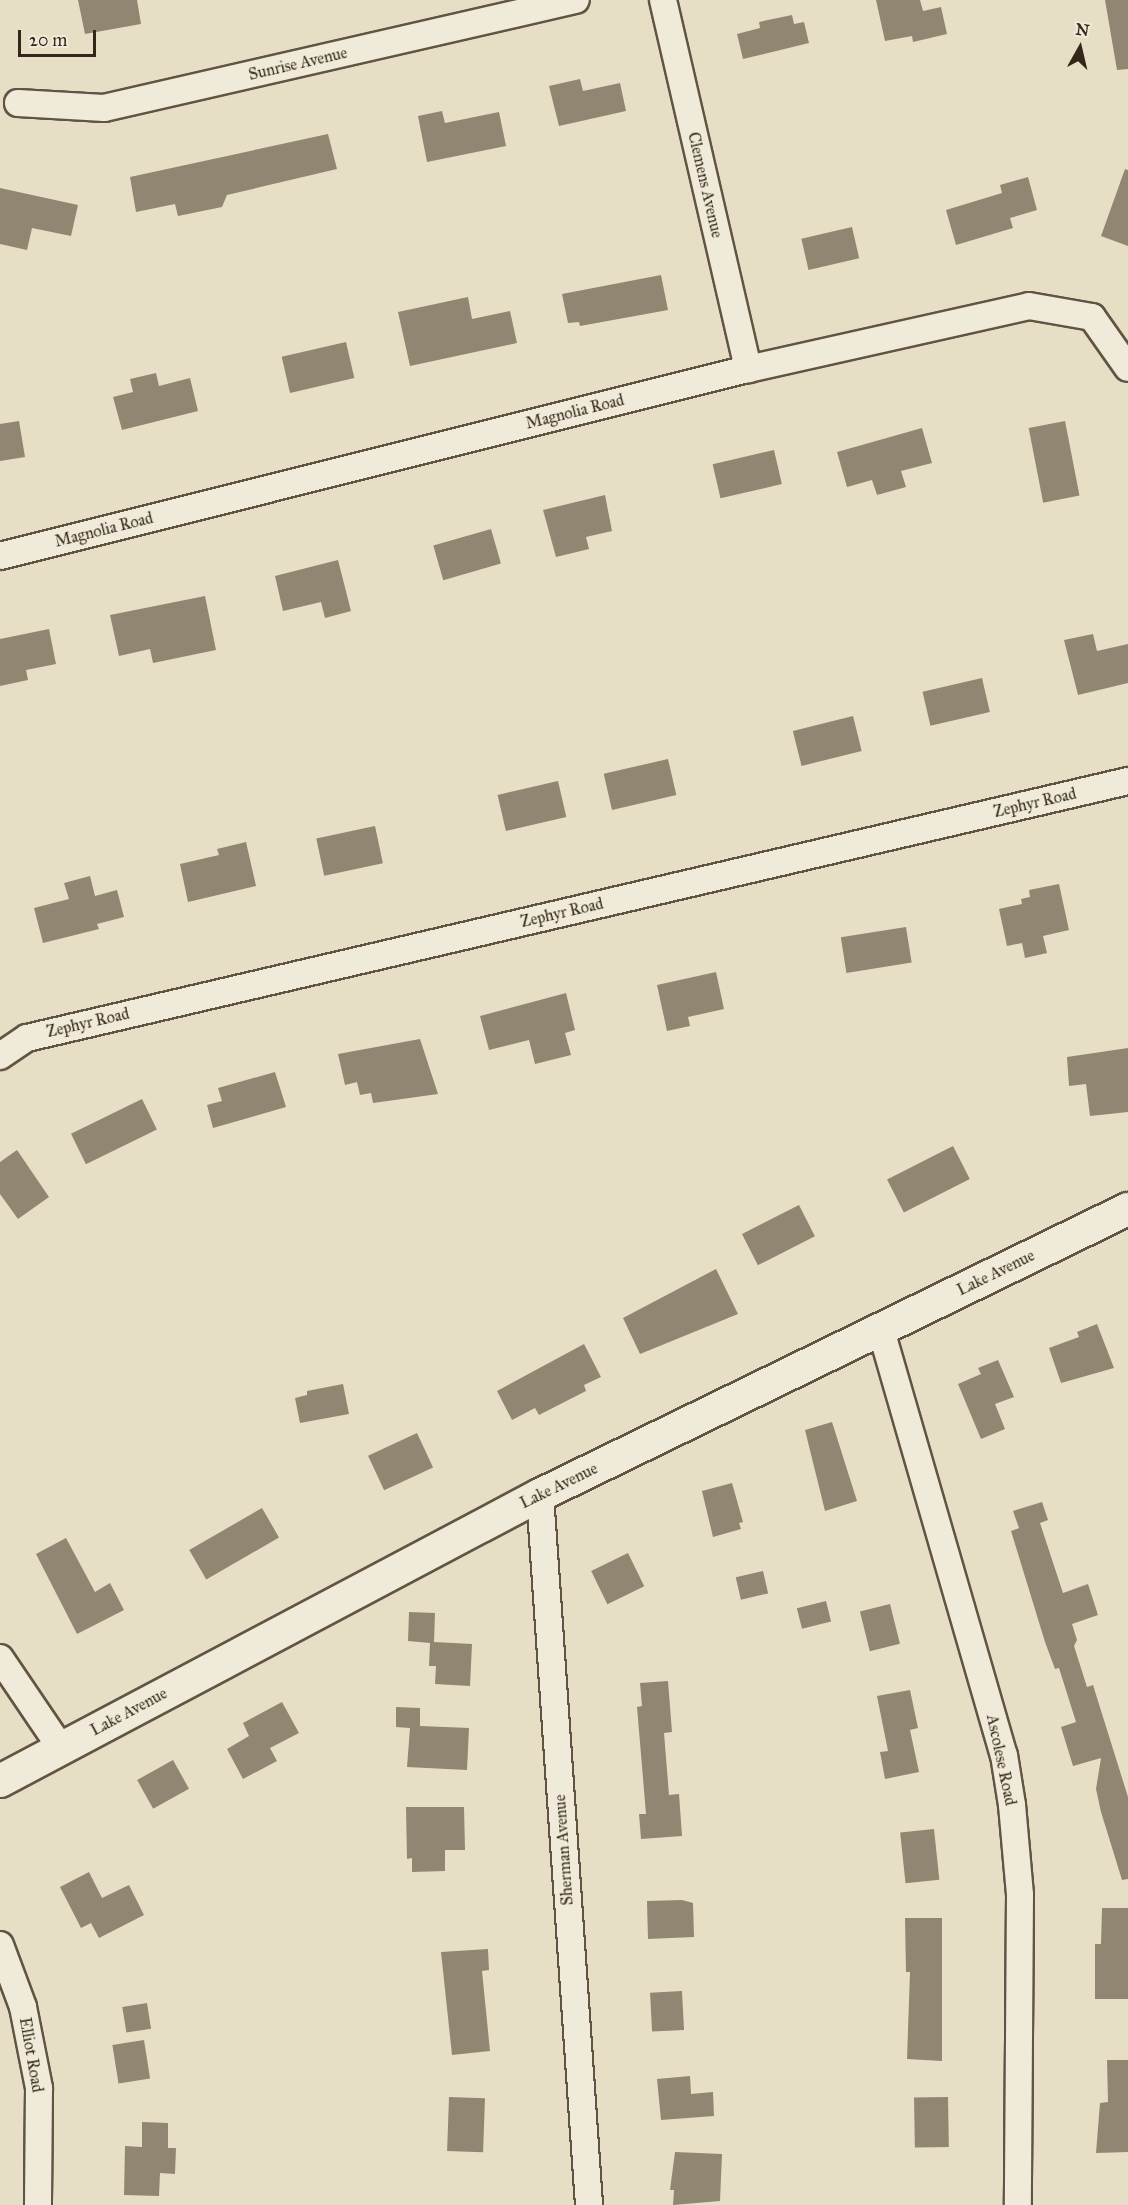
<!DOCTYPE html>
<html>
<head>
<meta charset="utf-8">
<style>
	body { margin:0 }
	#map { position:relative; width:1128px; height:2205px; overflow:hidden; background:#e7dfc5; font-family:"IM FELL Great Primer",serif }
	div>[style] { position:absolute }
	.building>* { inset:0; background:#918672; transform-origin:0 0 }
	.roads { filter:drop-shadow(2px 0 #615443) drop-shadow(-2px 0 #615443) drop-shadow(0 2px #615443) drop-shadow(0 -2px #615443) }
	.minor>* { height:26px; margin:-13px; padding:0 13px; transform-origin:13px; border-radius:13px; background:#efead9 }
	.tertiary>* { height:32px; margin:-16px; padding:0 16px; transform-origin:16px; border-radius:16px; background:#efead9 }
	span { translate:-50% -50%; white-space:nowrap; text-align:center; line-height:1.15; -webkit-text-stroke:6px #efead9; paint-order:stroke }
	.street-label { font-size:16px; color:#342618 }
	.north { position:absolute; left:1050px; top:18px; width:60px; height:60px; -webkit-text-stroke:4px #efead9; paint-order:stroke; rotate:8deg; font-size:16px; font-weight:700; line-height:24px; text-align:center; color:#342618 }
	.north::after { content:''; display:block; margin:auto; width:21px; height:27px; background:#342618; clip-path:polygon(50% 0,100% 100%,50% 72%,0 100%) }
	.scale { position:absolute; left:18px; top:30px; width:78px; height:27px; box-sizing:border-box; border:3px solid #342618; border-top:0; padding-left:8px; font-size:18px; line-height:21px; white-space:nowrap; color:#342618; -webkit-text-stroke:4px #efead9; paint-order:stroke }
</style>
</head>
<body>
<div id="map">
	<div class="building">
		<i style="clip-path:polygon(78px 0,137px 0,141px 24px,85px 34px)"></i>
		<i style="clip-path:polygon(876px 0,920px 0,923px 11px,941px 7px,947px 34px,913px 42px,912px 36px,885px 41px)"></i>
		<i style="clip-path:polygon(1105px 0,1128px 0,1128px 69px,1117px 70px)"></i>
		<i style="clip-path:polygon(792px 15px,794px 24px,804px 22px,809px 43px,743px 59px,737px 34px,760px 28px,759px 22px)"></i>
		<i style="clip-path:polygon(580px 79px,583px 91px,620px 83px,626px 111px,559px 126px,549px 86px)"></i>
		<i style="clip-path:polygon(442px 111px,445px 123px,499px 112px,506px 146px,427px 162px,418px 116px)"></i>
		<i style="clip-path:polygon(328px 134px,337px 169px,227px 195px,222px 207px,178px 216px,175px 204px,136px 212px,130px 177px)"></i>
		<i style="clip-path:polygon(1125px 169px,1128px 170px,1128px 246px,1101px 236px)"></i>
		<i style="clip-path:polygon(1028px 177px,1037px 210px,1010px 218px,1013px 228px,956px 245px,946px 210px,1002px 193px,1000px 185px)"></i>
		<i style="clip-path:polygon(0 188px,78px 205px,71px 236px,32px 228px,27px 250px,0 244px)"></i>
		<i style="left:852px;top:227px;width:32px;height:52px;rotate:77deg"></i>
		<i style="clip-path:polygon(661px 275px,668px 310px,580px 326px,579px 322px,568px 323px,562px 294px)"></i>
		<i style="clip-path:polygon(468px 297px,472px 319px,510px 311px,517px 343px,410px 366px,398px 312px)"></i>
		<i style="left:346px;top:342px;width:37px;height:66px;rotate:77deg"></i>
		<i style="clip-path:polygon(156px 373px,159px 386px,190px 378px,198px 411px,122px 430px,113px 397px,133px 392px,130px 379px)"></i>
		<i style="clip-path:polygon(19px 421px,25px 457px,0 461px,0 424px)"></i>
		<i style="left:1065px;top:421px;width:76px;height:37px;rotate:79deg"></i>
		<i style="clip-path:polygon(922px 428px,932px 463px,901px 471px,906px 487px,877px 495px,872px 480px,847px 487px,837px 452px)"></i>
		<i style="left:774px;top:450px;width:35px;height:63px;rotate:77deg"></i>
		<i style="clip-path:polygon(605px 495px,612px 531px,586px 537px,589px 549px,556px 557px,543px 510px)"></i>
		<i style="left:491px;top:529px;width:36px;height:60px;rotate:74deg"></i>
		<i style="clip-path:polygon(338px 560px,351px 611px,325px 618px,321px 602px,283px 611px,275px 576px)"></i>
		<i style="clip-path:polygon(205px 596px,216px 650px,153px 663px,150px 649px,119px 656px,110px 615px)"></i>
		<i style="clip-path:polygon(49px 629px,56px 664px,26px 670px,28px 680px,0 686px,0 639px)"></i>
		<i style="clip-path:polygon(1093px 634px,1097px 651px,1128px 644px,1128px 683px,1078px 695px,1064px 640px)"></i>
		<i style="left:982px;top:678px;width:35px;height:61px;rotate:77deg"></i>
		<i style="left:853px;top:716px;width:36px;height:62px;rotate:76deg"></i>
		<i style="left:668px;top:759px;width:37px;height:66px;rotate:77deg"></i>
		<i style="left:558px;top:781px;width:37px;height:62px;rotate:77deg"></i>
		<i style="left:375px;top:826px;width:38px;height:60px;rotate:78deg"></i>
		<i style="clip-path:polygon(246px 842px,256px 886px,188px 902px,180px 864px,219px 855px,217px 849px)"></i>
		<i style="clip-path:polygon(90px 876px,95px 896px,117px 890px,124px 917px,97px 924px,99px 929px,43px 943px,34px 908px,69px 899px,64px 883px)"></i>
		<i style="clip-path:polygon(1059px 884px,1069px 930px,1043px 936px,1047px 953px,1025px 958px,1022px 943px,1007px 946px,999px 909px,1022px 904px,1021px 899px,1030px 897px,1029px 890px)"></i>
		<i style="left:906px;top:927px;width:36px;height:66px;rotate:81deg"></i>
		<i style="clip-path:polygon(716px 972px,724px 1009px,688px 1017px,690px 1026px,667px 1031px,657px 985px)"></i>
		<i style="clip-path:polygon(566px 993px,575px 1030px,565px 1033px,571px 1055px,535px 1064px,529px 1040px,489px 1050px,480px 1016px)"></i>
		<i style="clip-path:polygon(420px 1039px,438px 1094px,373px 1103px,371px 1093px,360px 1095px,357px 1082px,345px 1085px,338px 1054px)"></i>
		<i style="clip-path:polygon(1128px 1048px,1128px 1112px,1090px 1116px,1086px 1084px,1069px 1086px,1067px 1057px)"></i>
		<i style="clip-path:polygon(275px 1072px,286px 1107px,213px 1128px,207px 1105px,222px 1101px,218px 1088px)"></i>
		<i style="left:142px;top:1099px;width:34px;height:79px;rotate:64deg"></i>
		<i style="left:953px;top:1146px;width:37px;height:74px;rotate:63deg"></i>
		<i style="clip-path:polygon(17px 1150px,49px 1197px,18px 1219px,0 1194px,0 1162px)"></i>
		<i style="left:799px;top:1205px;width:35px;height:64px;rotate:63deg"></i>
		<i style="clip-path:polygon(716px 1269px,738px 1314px,640px 1354px,623px 1318px)"></i>
		<i style="clip-path:polygon(1097px 1324px,1114px 1368px,1061px 1383px,1049px 1348px,1079px 1337px,1077px 1332px)"></i>
		<i style="clip-path:polygon(584px 1344px,601px 1377px,584px 1385px,586px 1391px,539px 1415px,535px 1408px,512px 1420px,497px 1391px)"></i>
		<i style="clip-path:polygon(998px 1360px,1014px 1397px,995px 1404px,1005px 1429px,981px 1439px,958px 1384px,981px 1374px,978px 1368px)"></i>
		<i style="clip-path:polygon(343px 1384px,349px 1414px,300px 1423px,295px 1398px,307px 1395px,307px 1391px)"></i>
		<i style="clip-path:polygon(832px 1422px,857px 1501px,825px 1511px,805px 1430px)"></i>
		<i style="left:417px;top:1433px;width:38px;height:54px;rotate:65deg"></i>
		<i style="clip-path:polygon(732px 1483px,743px 1522px,739px 1523px,741px 1529px,713px 1537px,702px 1491px)"></i>
		<i style="clip-path:polygon(1042px 1502px,1048px 1520px,1040px 1523px,1063px 1593px,1088px 1584px,1098px 1615px,1072px 1624px,1077px 1640px,1074px 1646px,1087px 1687px,1093px 1685px,1128px 1797px,1128px 1879px,1122px 1880px,1101px 1812px,1096px 1789px,1101px 1758px,1073px 1766px,1061px 1727px,1076px 1722px,1059px 1668px,1055px 1669px,1045px 1642px,1011px 1531px,1019px 1528px,1013px 1511px)"></i>
		<i style="left:262px;top:1508px;width:34px;height:84px;rotate:60deg"></i>
		<i style="clip-path:polygon(66px 1538px,95px 1592px,110px 1583px,124px 1610px,77px 1634px,36px 1554px)"></i>
		<i style="left:628px;top:1553px;width:37px;height:41px;rotate:64deg"></i>
		<i style="left:763px;top:1571px;width:23px;height:28px;rotate:77deg"></i>
		<i style="left:826px;top:1601px;width:21px;height:30px;rotate:76deg"></i>
		<i style="left:890px;top:1604px;width:41px;height:31px;rotate:76deg"></i>
		<i style="clip-path:polygon(409px 1612px,435px 1613px,434px 1642px,472px 1644px,470px 1686px,435px 1684px,436px 1666px,429px 1666px,430px 1643px,408px 1641px)"></i>
		<i style="clip-path:polygon(668px 1681px,672px 1732px,664px 1733px,669px 1795px,679px 1794px,682px 1836px,641px 1839px,639px 1814px,646px 1814px,637px 1707px,642px 1706px,640px 1683px)"></i>
		<i style="clip-path:polygon(910px 1690px,918px 1728px,910px 1730px,919px 1772px,885px 1779px,880px 1752px,888px 1751px,877px 1696px)"></i>
		<i style="clip-path:polygon(282px 1702px,299px 1733px,270px 1748px,277px 1761px,243px 1779px,227px 1749px,249px 1736px,243px 1723px)"></i>
		<i style="clip-path:polygon(396px 1707px,420px 1708px,420px 1726px,469px 1728px,467px 1770px,407px 1767px,410px 1728px,396px 1727px)"></i>
		<i style="left:173px;top:1760px;width:33px;height:41px;rotate:61deg"></i>
		<i style="clip-path:polygon(406px 1807px,464px 1807px,465px 1850px,445px 1850px,445px 1871px,412px 1872px,412px 1858px,407px 1859px)"></i>
		<i style="left:934px;top:1829px;width:51px;height:34px;rotate:84deg"></i>
		<i style="clip-path:polygon(89px 1872px,102px 1898px,129px 1885px,144px 1915px,99px 1938px,91px 1923px,81px 1928px,60px 1887px)"></i>
		<i style="clip-path:polygon(682px 1900px,693px 1903px,694px 1937px,648px 1939px,647px 1901px)"></i>
		<i style="clip-path:polygon(1102px 1908px,1128px 1908px,1128px 1999px,1095px 1999px,1095px 1944px,1101px 1944px)"></i>
		<i style="clip-path:polygon(905px 1918px,942px 1918px,942px 2061px,907px 2059px,910px 1972px,906px 1972px)"></i>
		<i style="clip-path:polygon(488px 1949px,489px 1970px,482px 1971px,490px 2051px,452px 2055px,441px 1952px)"></i>
		<i style="left:682px;top:1991px;width:39px;height:32px;rotate:87deg"></i>
		<i style="left:147px;top:2003px;width:26px;height:25px;rotate:81deg"></i>
		<i style="left:144px;top:2040px;width:39px;height:32px;rotate:81deg"></i>
		<i style="clip-path:polygon(1107px 2060px,1128px 2060px,1128px 2152px,1096px 2153px,1100px 2103px,1108px 2102px)"></i>
		<i style="clip-path:polygon(690px 2076px,691px 2094px,713px 2092px,714px 2116px,661px 2120px,657px 2079px)"></i>
		<i style="left:449px;top:2097px;width:36px;height:54px;rotate:2deg"></i>
		<i style="left:948px;top:2097px;width:50px;height:34px;rotate:89deg"></i>
		<i style="clip-path:polygon(142px 2122px,168px 2123px,168px 2148px,176px 2148px,175px 2174px,160px 2173px,159px 2196px,124px 2195px,125px 2146px,142px 2147px)"></i>
		<i style="clip-path:polygon(675px 2152px,722px 2154px,720px 2201px,673px 2205px,674px 2190px,670px 2190px)"></i>
	</div>
	<div class="roads">
		<div class="minor">
			<i style="left:663px;top:0;width:379px;rotate:77deg"></i>
			<i style="left:18px;top:103px;width:86px;rotate:3.3deg"></i>
			<i style="left:104px;top:108px;width:484px;rotate:-12.9deg"></i>
			<i style="left:0;top:556px;width:771px;rotate:-14.04deg"></i>
			<i style="left:748px;top:369px;width:288px;rotate:-12.6deg"></i>
			<i style="left:1029px;top:306px;width:64px;rotate:9.9deg"></i>
			<i style="left:1092px;top:317px;width:62px;rotate:54.8deg"></i>
			<i style="left:0;top:1056px;width:32px;rotate:-34deg"></i>
			<i style="left:27px;top:1038px;width:1131px;rotate:-13.14deg"></i>
			<i style="left:881px;top:1330px;width:442px;rotate:73.9deg"></i>
			<i style="left:1004px;top:1755px;width:51px;rotate:80.9deg"></i>
			<i style="left:1012px;top:1805px;width:90px;rotate:84.9deg"></i>
			<i style="left:1020px;top:1895px;width:310px;rotate:90.4deg"></i>
			<i style="left:540px;top:1495px;width:712px;rotate:86.05deg"></i>
			<i style="left:0;top:1658px;width:109px;rotate:55.9deg"></i>
			<i style="left:0;top:1945px;width:66px;rotate:69.6deg"></i>
			<i style="left:23px;top:2007px;width:83px;rotate:78.8deg"></i>
			<i style="left:39px;top:2088px;width:117px;rotate:90.5deg"></i>
		</div>
		<div class="tertiary">
			<i style="left:0;top:1781px;width:611px;rotate:-27.91deg"></i>
			<i style="left:540px;top:1495px;width:654px;rotate:-25.94deg"></i>
		</div>
	</div>
	<div class="street-label">
		<span style="left:298px;top:64px;rotate:-13deg">Sunrise Avenue</span>
		<span style="left:705px;top:185px;rotate:77deg">Clemens Avenue</span>
		<span style="left:575px;top:412px;rotate:-14deg">Magnolia Road</span>
		<span style="left:104px;top:530px;rotate:-14deg">Magnolia Road</span>
		<span style="left:1035px;top:803px;rotate:-13deg">Zephyr Road</span>
		<span style="left:562px;top:913px;rotate:-13deg">Zephyr Road</span>
		<span style="left:88px;top:1023px;rotate:-13deg">Zephyr Road</span>
		<span style="left:996px;top:1273px;rotate:-26deg">Lake Avenue</span>
		<span style="left:559px;top:1486px;rotate:-26deg">Lake Avenue</span>
		<span style="left:129px;top:1712px;rotate:-28deg">Lake Avenue</span>
		<span style="left:1001px;top:1760px;rotate:78deg">Ascolese Road</span>
		<span style="left:564px;top:1850px;rotate:-94deg">Sherman Avenue</span>
		<span style="left:31px;top:2055px;rotate:80deg">Elliot Road</span>
	</div>
	<div class="north">N</div>
	<div class="scale">20 m</div>
</div>
</body>
</html>
